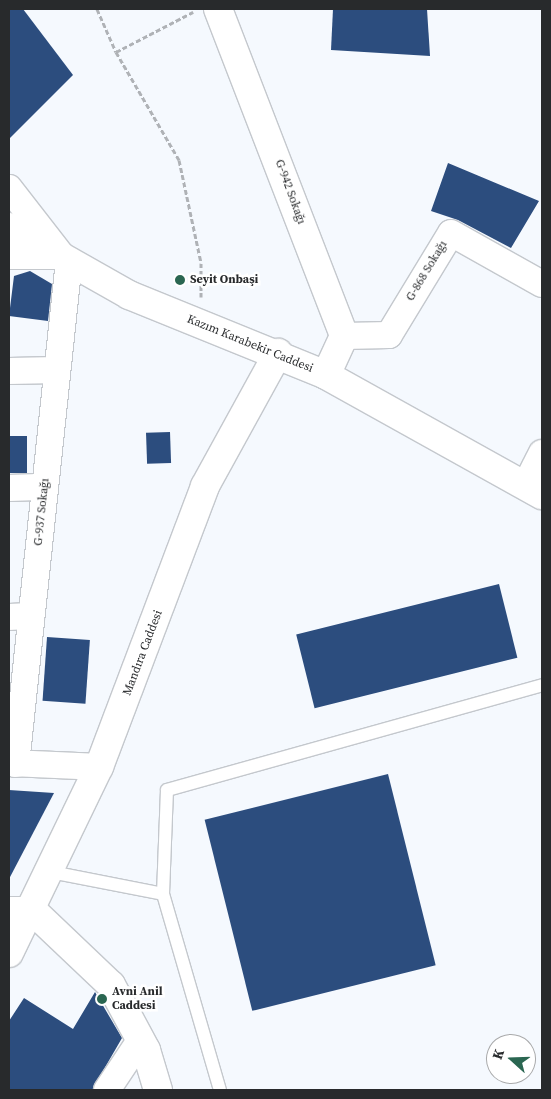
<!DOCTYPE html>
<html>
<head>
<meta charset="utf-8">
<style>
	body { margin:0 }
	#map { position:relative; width:551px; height:1099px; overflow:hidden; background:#f5f9fe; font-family:"Source Serif 4",serif }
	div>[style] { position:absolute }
	.building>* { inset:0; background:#2c4d7e; transform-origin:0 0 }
	.path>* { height:3px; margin-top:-1.5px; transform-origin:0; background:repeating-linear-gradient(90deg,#afb2b6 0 5px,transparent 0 7.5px) }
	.roads { filter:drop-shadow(1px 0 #c4c8cd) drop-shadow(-1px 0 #c4c8cd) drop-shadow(0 1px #c4c8cd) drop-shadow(0 -1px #c4c8cd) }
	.lane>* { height:12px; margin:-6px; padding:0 6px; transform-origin:6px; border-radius:6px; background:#fff }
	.street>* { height:26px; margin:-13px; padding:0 13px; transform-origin:13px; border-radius:13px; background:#fff }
	.secondary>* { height:28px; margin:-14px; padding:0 14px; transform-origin:14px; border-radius:14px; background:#fff }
	.primary>* { height:28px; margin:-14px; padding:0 14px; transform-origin:14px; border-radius:14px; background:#fff }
	.dots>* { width:14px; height:14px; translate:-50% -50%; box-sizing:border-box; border:2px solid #fff; border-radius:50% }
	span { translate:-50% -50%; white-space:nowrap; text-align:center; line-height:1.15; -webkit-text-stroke:5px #fff; paint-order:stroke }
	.street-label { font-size:12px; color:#282a2c }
	.poi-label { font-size:12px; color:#282a2c; font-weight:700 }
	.left { translate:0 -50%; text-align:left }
	.frame { position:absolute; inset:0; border:10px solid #282a2c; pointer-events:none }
	.north { position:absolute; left:486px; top:1034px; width:50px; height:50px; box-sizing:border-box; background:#fff; border:1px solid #a9aaab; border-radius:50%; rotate:290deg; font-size:14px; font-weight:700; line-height:20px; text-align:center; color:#282a2c }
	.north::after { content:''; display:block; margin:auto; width:18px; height:22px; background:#2a6651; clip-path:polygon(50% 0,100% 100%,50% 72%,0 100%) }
</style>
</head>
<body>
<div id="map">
	<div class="building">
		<i style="clip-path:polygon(9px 9px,23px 9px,73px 75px,9px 139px)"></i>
		<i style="clip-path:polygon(333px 9px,427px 9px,430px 56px,331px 50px)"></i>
		<i style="clip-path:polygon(448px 163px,539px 201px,511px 248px,458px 220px,431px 211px)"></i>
		<i style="clip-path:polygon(30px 271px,52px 284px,48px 321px,9px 316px,14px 276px)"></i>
		<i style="left:170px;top:432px;width:31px;height:24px;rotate:88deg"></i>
		<i style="left:9px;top:436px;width:18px;height:37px"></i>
		<i style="left:499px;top:584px;width:76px;height:209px;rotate:76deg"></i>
		<i style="left:47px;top:637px;width:43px;height:64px;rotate:4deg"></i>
		<i style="left:388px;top:774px;width:197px;height:189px;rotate:76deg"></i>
		<i style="clip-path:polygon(9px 790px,54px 793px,9px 879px)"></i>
		<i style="clip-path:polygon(95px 992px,122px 1038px,92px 1090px,9px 1090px,9px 1021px,24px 998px,73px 1029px)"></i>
	</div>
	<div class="path">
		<i style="left:97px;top:9px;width:47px;rotate:66.2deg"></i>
		<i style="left:116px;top:52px;width:125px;rotate:59.7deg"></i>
		<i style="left:179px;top:160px;width:105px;rotate:77.9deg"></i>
		<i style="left:201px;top:263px;width:34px;rotate:90deg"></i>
		<i style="left:116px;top:52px;width:87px;rotate:-27.5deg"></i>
	</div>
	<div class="roads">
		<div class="lane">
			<i style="left:51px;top:872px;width:114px;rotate:11.1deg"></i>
			<i style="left:163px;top:894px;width:204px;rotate:73.8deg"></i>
			<i style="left:163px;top:894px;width:104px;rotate:-87.8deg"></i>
			<i style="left:167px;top:790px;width:389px;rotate:-15.6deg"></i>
		</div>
		<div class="street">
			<i style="left:9px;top:188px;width:86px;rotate:52.1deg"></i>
			<i style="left:9px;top:256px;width:53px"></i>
			<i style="left:344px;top:336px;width:45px;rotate:-1.3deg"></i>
			<i style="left:389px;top:335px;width:119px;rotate:-58.7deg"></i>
			<i style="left:451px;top:233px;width:104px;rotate:29.3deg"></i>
			<i style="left:9px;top:371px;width:48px;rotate:-1.2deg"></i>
			<i style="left:525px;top:486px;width:37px;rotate:-63deg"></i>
			<i style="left:9px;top:488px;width:36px;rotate:-2deg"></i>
			<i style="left:9px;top:617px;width:22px;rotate:-3deg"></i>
			<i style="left:9px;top:763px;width:90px;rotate:2.5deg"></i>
			<i style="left:16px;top:764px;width:506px;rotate:-83.99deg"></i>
			<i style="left:9px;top:910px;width:23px"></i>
			<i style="left:107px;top:1090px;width:61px;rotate:-56.3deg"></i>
		</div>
		<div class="secondary">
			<i style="left:218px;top:9px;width:350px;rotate:68.9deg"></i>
			<i style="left:344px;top:336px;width:43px;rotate:114.8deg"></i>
			<i style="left:32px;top:910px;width:109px;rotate:43.5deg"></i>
			<i style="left:111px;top:985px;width:74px;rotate:61.7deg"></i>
			<i style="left:146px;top:1050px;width:42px;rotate:73.3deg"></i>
			<i style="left:9px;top:953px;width:207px;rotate:-64.2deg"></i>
			<i style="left:99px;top:767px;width:300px;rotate:-69.3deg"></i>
			<i style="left:205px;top:486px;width:152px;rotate:-61.2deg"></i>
		</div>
		<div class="primary">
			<i style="left:9px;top:227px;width:138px;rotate:29.5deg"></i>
			<i style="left:129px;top:295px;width:213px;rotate:22.1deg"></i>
			<i style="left:326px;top:375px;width:247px;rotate:29.1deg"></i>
		</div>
	</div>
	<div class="dots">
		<i style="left:180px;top:280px;background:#2a6651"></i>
		<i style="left:102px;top:999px;background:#2a6651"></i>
	</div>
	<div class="street-label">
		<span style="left:290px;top:192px;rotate:70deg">G-942 Sokağı</span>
		<span style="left:427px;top:271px;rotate:-59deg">G-868 Sokağı</span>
		<span style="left:250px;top:344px;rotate:22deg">Kazım Karabekir Caddesi</span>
		<span style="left:42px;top:512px;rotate:-84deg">G-937 Sokağı</span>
		<span style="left:143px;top:653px;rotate:-69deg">Mandıra Caddesi</span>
	</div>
	<div class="poi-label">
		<span class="left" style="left:190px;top:280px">Seyit Onbaşi</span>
		<span class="left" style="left:112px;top:999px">Avni Anil<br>Caddesi</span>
	</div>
	<div class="frame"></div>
	<div class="north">K</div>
</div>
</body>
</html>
